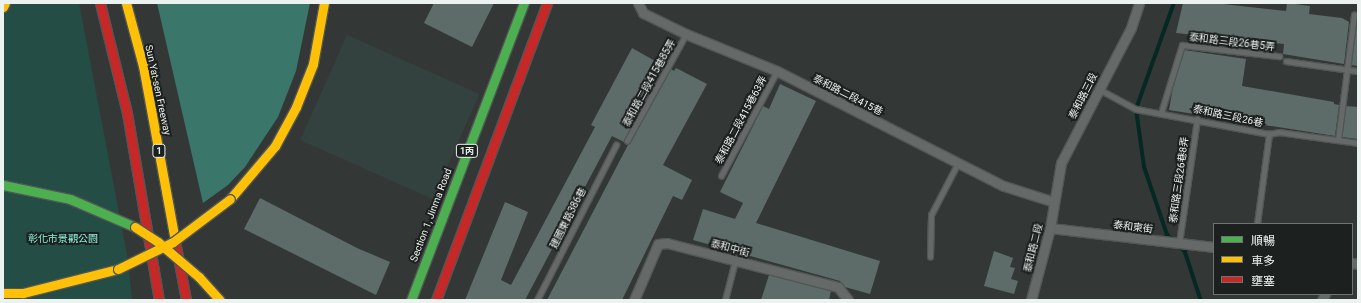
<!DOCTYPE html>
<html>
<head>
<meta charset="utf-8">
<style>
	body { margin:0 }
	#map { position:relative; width:1361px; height:303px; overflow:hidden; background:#333837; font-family:Roboto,"Noto Sans TC",sans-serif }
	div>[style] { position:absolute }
	.built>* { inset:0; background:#34423f; transform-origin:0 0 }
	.green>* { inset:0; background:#234d45 }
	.forest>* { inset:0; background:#3a766a }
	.stream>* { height:3.5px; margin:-1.75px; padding:0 1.75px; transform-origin:1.75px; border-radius:1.75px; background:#052822 }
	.building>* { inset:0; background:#5d6c69 }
	.roads { filter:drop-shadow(1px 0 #525655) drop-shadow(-1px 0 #525655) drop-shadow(0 1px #525655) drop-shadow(0 -1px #525655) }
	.lane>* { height:4.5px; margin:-2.25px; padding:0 2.25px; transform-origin:2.25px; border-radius:2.25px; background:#656968 }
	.street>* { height:9px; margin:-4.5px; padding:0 4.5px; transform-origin:4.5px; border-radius:4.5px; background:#656968 }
	.fast>* { height:9px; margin:-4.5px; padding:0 4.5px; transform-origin:4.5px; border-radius:4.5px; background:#4caf50 }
	.slow>* { height:9px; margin:-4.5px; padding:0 4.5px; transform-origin:4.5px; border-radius:4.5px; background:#ffc107 }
	.jam>* { height:9px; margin:-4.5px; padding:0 4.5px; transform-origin:4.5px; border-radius:4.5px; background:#c62828 }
	.bridges { filter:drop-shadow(1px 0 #525655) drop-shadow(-1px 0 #525655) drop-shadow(0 1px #525655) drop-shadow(0 -1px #525655) }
	.slow-bridge>* { height:9px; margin:-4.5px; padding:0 4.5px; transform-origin:4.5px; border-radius:4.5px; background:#ffc107 }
	span { translate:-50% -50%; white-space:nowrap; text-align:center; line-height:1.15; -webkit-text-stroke:4px #1c201f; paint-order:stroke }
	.shield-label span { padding:1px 3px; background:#1c201f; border:1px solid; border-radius:3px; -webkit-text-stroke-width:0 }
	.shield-label { font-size:9px; color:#ecf2f0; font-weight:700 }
	.street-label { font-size:10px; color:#ecf2f0 }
	.park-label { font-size:10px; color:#8af2dc }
	.frame { position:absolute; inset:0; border:4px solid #ecf2f0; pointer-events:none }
	.legend { position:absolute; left:1213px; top:223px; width:140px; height:72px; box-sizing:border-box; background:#1c201f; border:1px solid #6f7473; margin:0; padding:5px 7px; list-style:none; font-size:12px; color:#ecf2f0 }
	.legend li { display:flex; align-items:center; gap:8px; height:20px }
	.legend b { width:20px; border:1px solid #6f7473 }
</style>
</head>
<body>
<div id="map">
	<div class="built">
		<i style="left:347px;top:35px;width:145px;height:115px;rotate:24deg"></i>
	</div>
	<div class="green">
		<i style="clip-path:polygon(9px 3px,79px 3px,128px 260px,132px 300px,3px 300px,3px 15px)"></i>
	</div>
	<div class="forest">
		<i style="clip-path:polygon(157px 3px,310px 3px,296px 71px,278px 117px,245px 167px,228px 185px,203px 203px)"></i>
	</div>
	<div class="stream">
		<i style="left:1172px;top:240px;width:7px;rotate:-135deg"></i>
		<i style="left:1167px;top:235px;width:72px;rotate:-108.7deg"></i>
		<i style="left:1144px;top:167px;width:59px;rotate:-97.9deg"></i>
		<i style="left:1136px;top:109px;width:113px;rotate:-70.3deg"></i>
		<i style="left:1179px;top:246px;width:8px;rotate:40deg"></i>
		<i style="left:1185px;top:251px;width:52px;rotate:71.9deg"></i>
	</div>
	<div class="building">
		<i style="clip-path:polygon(434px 3px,494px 3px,472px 47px,424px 23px)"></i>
		<i style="clip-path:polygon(1183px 3px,1214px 3px,1286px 11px,1287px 3px,1310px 6px,1309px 14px,1342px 18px,1349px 22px,1344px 64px,1283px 54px,1284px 44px,1176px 33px)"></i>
		<i style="clip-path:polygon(1356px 25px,1358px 26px,1358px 66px,1351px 65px)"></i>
		<i style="clip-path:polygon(632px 48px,664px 66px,624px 142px,612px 136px,525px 300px,465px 300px,505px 202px,528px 212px,501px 280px,511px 285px,595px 127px,591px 125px)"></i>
		<i style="clip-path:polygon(1184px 50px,1246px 59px,1242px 86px,1334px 102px,1334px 104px,1339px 105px,1335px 136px,1169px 110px,1173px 87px)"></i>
		<i style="clip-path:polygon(676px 68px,707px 84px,663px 165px,692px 180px,682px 200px,673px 196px,622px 300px,547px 300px,628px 145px,671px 69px,674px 71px)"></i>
		<i style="clip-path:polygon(780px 84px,816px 101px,756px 223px,880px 261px,870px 294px,845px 287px,840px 281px,693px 240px,703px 209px,735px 219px,743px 203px,720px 192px,763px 106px,769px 109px)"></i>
		<i style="clip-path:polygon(1346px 106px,1358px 107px,1358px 139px,1342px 137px)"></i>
		<i style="clip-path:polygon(260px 198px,357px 248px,390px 262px,376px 295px,244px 229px)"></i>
		<i style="clip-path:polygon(994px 251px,1013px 258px,1010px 267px,1015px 268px,1011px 279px,1018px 281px,1014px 294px,984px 286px)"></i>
		<i style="clip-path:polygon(769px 275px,831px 291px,829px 300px,761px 300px)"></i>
	</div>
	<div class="roads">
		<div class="lane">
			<i style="left:1286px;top:61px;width:73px;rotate:7.9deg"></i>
			<i style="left:1099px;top:89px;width:42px;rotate:28.4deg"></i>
			<i style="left:1136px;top:109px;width:135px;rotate:10.6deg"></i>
			<i style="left:1269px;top:134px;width:10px;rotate:-11deg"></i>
			<i style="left:1279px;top:132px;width:80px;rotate:7.9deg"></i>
			<i style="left:1161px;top:113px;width:71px;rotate:-72.8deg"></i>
			<i style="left:1182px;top:45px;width:98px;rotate:6.5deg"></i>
			<i style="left:1338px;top:140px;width:126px;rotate:-82.7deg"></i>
			<i style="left:627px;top:141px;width:122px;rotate:-61.1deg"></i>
			<i style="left:721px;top:176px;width:119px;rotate:-61.9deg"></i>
			<i style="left:1257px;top:224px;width:91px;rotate:-82.4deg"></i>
			<i style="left:1179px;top:243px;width:125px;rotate:-81.7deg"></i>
			<i style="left:930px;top:257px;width:42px;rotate:-88.6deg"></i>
			<i style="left:931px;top:215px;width:59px;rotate:-62.6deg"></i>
			<i style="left:537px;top:300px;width:174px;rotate:-63deg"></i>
			<i style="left:725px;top:300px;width:40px;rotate:-75.6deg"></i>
		</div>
		<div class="street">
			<i style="left:638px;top:3px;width:11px;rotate:63deg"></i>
			<i style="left:643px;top:13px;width:48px;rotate:26deg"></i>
			<i style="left:686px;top:34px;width:98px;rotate:22.1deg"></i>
			<i style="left:777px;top:71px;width:254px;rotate:26.9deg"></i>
			<i style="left:1004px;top:186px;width:52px;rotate:17.7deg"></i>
			<i style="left:1050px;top:228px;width:165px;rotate:6.6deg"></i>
			<i style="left:1352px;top:263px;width:6px;rotate:9deg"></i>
			<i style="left:634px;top:300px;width:61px;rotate:-66.8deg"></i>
			<i style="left:658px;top:244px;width:9px;rotate:-6deg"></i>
			<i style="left:667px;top:243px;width:177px;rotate:14.4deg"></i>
			<i style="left:838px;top:287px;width:16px;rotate:52deg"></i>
			<i style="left:1031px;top:300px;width:74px;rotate:-75.2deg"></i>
			<i style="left:1050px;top:228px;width:66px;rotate:-80.4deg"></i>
			<i style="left:1061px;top:163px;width:152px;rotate:-62.6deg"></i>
			<i style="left:1131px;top:28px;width:26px;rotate:-72deg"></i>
			<i style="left:1322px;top:300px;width:7px;rotate:-63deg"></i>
		</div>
		<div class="fast">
			<i style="left:3px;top:185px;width:68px;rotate:11.8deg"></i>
			<i style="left:70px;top:199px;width:71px;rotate:23.3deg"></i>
			<i style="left:411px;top:300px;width:318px;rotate:-69.2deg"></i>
		</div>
		<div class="slow">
			<i style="left:126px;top:3px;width:65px;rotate:74.9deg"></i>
			<i style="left:143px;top:66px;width:178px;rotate:79.6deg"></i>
			<i style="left:3px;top:7px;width:4px;rotate:-63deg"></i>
			<i style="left:230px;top:199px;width:70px;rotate:-49.7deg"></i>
			<i style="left:275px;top:146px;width:44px;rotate:-61.7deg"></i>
			<i style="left:296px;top:107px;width:46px;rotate:-68.4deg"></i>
			<i style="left:313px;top:64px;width:62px;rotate:-79.8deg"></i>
			<i style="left:3px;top:293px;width:20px"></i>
			<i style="left:23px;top:293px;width:98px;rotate:-14.2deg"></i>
		</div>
		<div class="jam">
			<i style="left:100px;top:3px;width:113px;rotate:76.2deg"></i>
			<i style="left:127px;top:113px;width:190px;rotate:80.3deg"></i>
			<i style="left:175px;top:241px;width:60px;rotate:79.4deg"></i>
			<i style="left:436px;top:300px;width:317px;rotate:-69.5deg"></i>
		</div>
	</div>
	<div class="bridges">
		<div class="slow-bridge">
			<i style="left:135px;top:227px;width:27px;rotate:33deg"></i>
			<i style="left:158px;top:242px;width:54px;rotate:40.5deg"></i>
			<i style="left:199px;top:277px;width:31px;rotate:48deg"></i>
			<i style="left:118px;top:269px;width:61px;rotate:-26.1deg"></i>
			<i style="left:173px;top:242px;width:71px;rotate:-37deg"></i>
		</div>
	</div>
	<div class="shield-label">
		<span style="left:159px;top:151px">1</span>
		<span style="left:467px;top:151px">1丙</span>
	</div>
	<div class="street-label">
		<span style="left:1232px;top:42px;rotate:7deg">泰和路三段26巷5弄</span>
		<span style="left:649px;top:83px;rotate:-61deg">泰和路二段415巷85弄</span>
		<span style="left:158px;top:90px;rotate:78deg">Sun Yat-sen Freeway</span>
		<span style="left:848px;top:95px;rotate:27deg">泰和路二段415巷</span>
		<span style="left:1083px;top:96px;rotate:-63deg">泰和路三段</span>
		<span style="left:1228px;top:116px;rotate:12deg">泰和路三段26巷</span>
		<span style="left:741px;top:120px;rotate:-62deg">泰和路二段415巷63弄</span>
		<span style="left:1179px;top:180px;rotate:-82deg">泰和路三段26巷8弄</span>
		<span style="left:431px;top:215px;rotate:-69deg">Section 1, Jinma Road</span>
		<span style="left:568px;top:218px;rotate:-63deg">建國東路386巷</span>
		<span style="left:1133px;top:227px;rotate:7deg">泰和東街</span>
		<span style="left:730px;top:248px;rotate:15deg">泰和中街</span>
		<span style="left:1033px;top:248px;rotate:-76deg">泰和路二段</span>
	</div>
	<div class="park-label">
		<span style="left:63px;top:239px">彰化市景觀公園</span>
	</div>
	<div class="frame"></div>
	<ul class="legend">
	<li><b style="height:5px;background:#4caf50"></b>順暢</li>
	<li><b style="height:5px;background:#ffc107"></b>車多</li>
	<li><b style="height:5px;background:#c62828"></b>壅塞</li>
	</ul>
</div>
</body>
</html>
